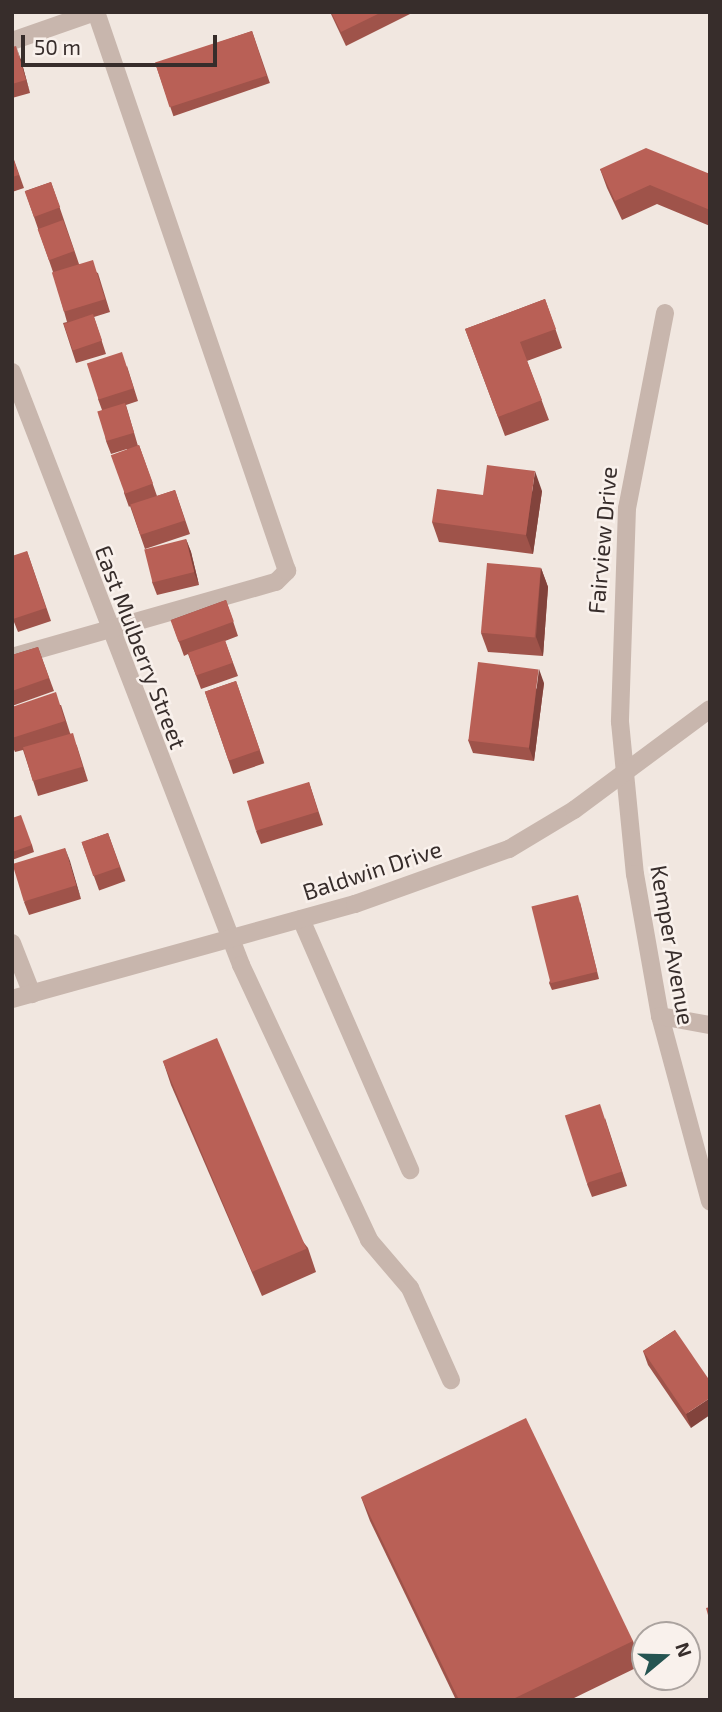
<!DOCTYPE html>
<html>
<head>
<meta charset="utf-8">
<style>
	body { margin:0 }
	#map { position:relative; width:722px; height:1712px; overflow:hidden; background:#f1e7e0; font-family:"Exo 2",sans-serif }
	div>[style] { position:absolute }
	.minor>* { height:18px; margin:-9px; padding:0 9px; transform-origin:9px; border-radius:9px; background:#c8b6ad }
	.wall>* { inset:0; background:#9f534a; transform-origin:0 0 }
	.shaded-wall>* { inset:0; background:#82433c }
	.building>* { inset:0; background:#b96056; transform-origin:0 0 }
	span { translate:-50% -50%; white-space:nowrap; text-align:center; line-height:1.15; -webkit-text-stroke:5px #f9f1ec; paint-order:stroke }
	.street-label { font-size:23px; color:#372d2b }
	.frame { position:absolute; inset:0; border:14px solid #372d2b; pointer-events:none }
	.north { position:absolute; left:631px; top:1621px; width:70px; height:70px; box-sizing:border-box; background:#f9f1ec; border:2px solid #aba39f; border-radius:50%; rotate:71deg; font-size:19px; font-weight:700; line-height:28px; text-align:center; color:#372d2b }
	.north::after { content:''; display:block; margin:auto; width:24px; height:32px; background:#255451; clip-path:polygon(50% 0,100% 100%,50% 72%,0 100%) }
	.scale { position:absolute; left:21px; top:35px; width:196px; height:32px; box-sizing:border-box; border:4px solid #372d2b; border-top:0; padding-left:9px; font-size:21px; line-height:24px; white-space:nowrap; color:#372d2b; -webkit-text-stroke:5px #f9f1ec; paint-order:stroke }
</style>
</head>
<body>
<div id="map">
	<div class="minor">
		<i style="left:12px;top:41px;width:88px;rotate:-19.3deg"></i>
		<i style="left:665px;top:313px;width:199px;rotate:101deg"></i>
		<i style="left:627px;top:508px;width:214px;rotate:91.9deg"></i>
		<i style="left:620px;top:722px;width:153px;rotate:84.4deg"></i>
		<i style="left:635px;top:874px;width:144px;rotate:80deg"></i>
		<i style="left:660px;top:1016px;width:192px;rotate:74.9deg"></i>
		<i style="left:12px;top:372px;width:636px;rotate:68.88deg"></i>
		<i style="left:241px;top:965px;width:303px;rotate:65deg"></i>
		<i style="left:369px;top:1240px;width:63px;rotate:49.5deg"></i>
		<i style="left:410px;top:1288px;width:101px;rotate:66deg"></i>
		<i style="left:12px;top:657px;width:274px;rotate:-15.9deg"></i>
		<i style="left:276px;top:582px;width:16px;rotate:-45deg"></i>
		<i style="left:287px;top:571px;width:591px;rotate:-108.86deg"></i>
		<i style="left:301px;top:919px;width:274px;rotate:66.5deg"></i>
		<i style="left:12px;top:943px;width:55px;rotate:68.6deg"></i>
		<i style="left:12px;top:999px;width:356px;rotate:-15.5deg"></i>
		<i style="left:355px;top:904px;width:164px;rotate:-19.7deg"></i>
		<i style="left:509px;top:849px;width:76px;rotate:-31deg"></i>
		<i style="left:574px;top:810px;width:169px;rotate:-36.6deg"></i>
		<i style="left:660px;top:1016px;width:51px;rotate:10.2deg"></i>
	</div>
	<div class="wall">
		<i style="clip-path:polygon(330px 12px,414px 12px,346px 46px)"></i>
		<i style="left:252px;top:31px;width:55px;height:102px;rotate:71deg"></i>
		<i style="clip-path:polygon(12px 47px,21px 60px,30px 93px,12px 98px)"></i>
		<i style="clip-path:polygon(12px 154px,24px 188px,12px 192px)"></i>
		<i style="clip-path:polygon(600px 169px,710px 174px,710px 226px,657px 204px,622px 220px,607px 188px)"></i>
		<i style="clip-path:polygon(51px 182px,79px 264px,98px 273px,110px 312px,94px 317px,106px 354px,76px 363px,63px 323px,67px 322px,53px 272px,25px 191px)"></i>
		<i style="clip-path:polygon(545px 299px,562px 348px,527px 361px,549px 420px,505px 436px,465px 329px)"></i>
		<i style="clip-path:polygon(127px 366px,138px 401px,126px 405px,138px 446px,139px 445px,157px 496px,175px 490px,190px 534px,145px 549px,130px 506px,129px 507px,124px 493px,127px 449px,111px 454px,106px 441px,102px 410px,98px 399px)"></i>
		<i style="clip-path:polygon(542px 491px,533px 554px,439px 542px,432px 522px,483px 495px)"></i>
		<i style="clip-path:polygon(186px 539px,191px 552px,199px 585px,157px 595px,152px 582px)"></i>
		<i style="clip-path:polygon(27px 551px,51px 621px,18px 632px,12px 617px)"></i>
		<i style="clip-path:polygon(541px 568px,548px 587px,543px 656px,488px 652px,481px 633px)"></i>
		<i style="clip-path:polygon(226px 600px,238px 636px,225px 641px,238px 676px,201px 689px,188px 654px,184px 656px,171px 620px)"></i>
		<i style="clip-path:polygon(38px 647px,54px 691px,12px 706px,12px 655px)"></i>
		<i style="left:236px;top:681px;width:87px;height:33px;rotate:71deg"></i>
		<i style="clip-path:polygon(544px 683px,534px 761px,473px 753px,468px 740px)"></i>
		<i style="clip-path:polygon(61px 705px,70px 733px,77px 746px,88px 781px,38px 796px,23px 750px,15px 752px,12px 745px,12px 707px)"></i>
		<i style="clip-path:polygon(309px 782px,323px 825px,261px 844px,256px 831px)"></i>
		<i style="clip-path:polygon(12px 818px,32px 845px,34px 852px,12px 860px)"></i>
		<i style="left:108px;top:833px;width:51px;height:28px;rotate:70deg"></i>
		<i style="clip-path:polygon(65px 848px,81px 899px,29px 915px,24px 902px)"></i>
		<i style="clip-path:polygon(580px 902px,599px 979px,552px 990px,549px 983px)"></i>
		<i style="clip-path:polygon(163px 1061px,308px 1248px,316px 1272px,262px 1296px,171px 1085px)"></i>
		<i style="clip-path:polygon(605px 1118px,627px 1186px,592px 1197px,587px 1184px)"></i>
		<i style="clip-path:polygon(675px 1330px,691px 1428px,648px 1365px,643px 1351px)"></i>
		<i style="clip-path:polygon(361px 1497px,633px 1641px,642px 1665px,570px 1700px,456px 1700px,370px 1521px)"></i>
	</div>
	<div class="shaded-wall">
		<i style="clip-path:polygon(16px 46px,21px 60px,30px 93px,26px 80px)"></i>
		<i style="clip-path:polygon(535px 471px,542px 491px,533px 554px,526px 535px)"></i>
		<i style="clip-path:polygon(186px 539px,191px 552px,199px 585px,194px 572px)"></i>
		<i style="clip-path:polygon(541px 568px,548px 587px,543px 656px,536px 637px)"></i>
		<i style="clip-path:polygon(539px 669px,544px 683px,534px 761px,529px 748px)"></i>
		<i style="clip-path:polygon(65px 848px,70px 861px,81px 899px,76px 885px)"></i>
		<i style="clip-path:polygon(710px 1398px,710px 1415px,691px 1428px,686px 1414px)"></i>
	</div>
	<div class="building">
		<i style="clip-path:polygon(331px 12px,382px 12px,341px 32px)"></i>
		<i style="left:252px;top:31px;width:47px;height:102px;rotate:72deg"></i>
		<i style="clip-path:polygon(16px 46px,26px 80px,12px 84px,12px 47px)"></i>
		<i style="clip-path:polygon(646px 148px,710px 174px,710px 210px,650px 185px,615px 201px,600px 169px)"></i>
		<i style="clip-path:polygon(12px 155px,19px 175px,12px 177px)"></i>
		<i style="left:51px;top:182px;width:27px;height:28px;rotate:70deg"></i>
		<i style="left:63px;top:220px;width:33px;height:27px;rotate:70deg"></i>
		<i style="left:93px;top:260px;width:41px;height:43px;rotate:73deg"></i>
		<i style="clip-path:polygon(545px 299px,556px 329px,520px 342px,542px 400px,498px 417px,465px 329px)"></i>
		<i style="left:93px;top:314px;width:28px;height:31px;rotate:71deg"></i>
		<i style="left:122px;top:352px;width:38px;height:37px;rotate:72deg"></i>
		<i style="left:125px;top:403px;width:31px;height:29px;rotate:73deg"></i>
		<i style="left:139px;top:445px;width:41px;height:30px;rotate:70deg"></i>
		<i style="clip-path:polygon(487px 465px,535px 471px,526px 535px,432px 522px,437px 489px,483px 495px)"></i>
		<i style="left:175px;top:490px;width:32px;height:47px;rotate:72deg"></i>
		<i style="left:186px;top:539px;width:34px;height:43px;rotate:76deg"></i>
		<i style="clip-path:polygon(27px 551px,46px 608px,13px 619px,12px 556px)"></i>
		<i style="left:487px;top:563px;width:54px;height:70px;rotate:5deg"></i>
		<i style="left:226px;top:600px;width:23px;height:59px;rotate:70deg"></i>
		<i style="left:225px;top:640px;width:24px;height:39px;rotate:71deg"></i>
		<i style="clip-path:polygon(38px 647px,49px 678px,12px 691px,12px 655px)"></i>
		<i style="left:478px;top:662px;width:61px;height:79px;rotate:7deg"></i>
		<i style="left:236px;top:681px;width:73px;height:33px;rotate:71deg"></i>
		<i style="clip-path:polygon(56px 692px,65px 721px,12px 738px,12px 707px)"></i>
		<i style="left:73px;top:733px;width:35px;height:52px;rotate:74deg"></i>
		<i style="left:309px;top:782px;width:31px;height:65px;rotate:73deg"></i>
		<i style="clip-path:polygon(21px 815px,32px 845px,12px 852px,12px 818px)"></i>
		<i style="left:108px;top:833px;width:36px;height:28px;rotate:71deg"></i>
		<i style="left:65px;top:848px;width:39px;height:55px;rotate:73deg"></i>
		<i style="left:578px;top:895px;width:79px;height:48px;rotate:76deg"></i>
		<i style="left:217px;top:1038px;width:229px;height:59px;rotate:67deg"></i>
		<i style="left:600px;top:1104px;width:71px;height:37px;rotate:72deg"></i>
		<i style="clip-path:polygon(675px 1330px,710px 1381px,710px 1398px,686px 1414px,643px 1351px)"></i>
		<i style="clip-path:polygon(526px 1418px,633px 1641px,511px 1700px,459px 1700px,361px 1497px)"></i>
		<i style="clip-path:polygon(710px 1607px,710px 1622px,706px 1608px)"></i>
	</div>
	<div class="street-label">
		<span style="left:602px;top:540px;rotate:-85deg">Fairview Drive</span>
		<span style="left:141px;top:647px;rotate:69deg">East Mulberry Street</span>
		<span style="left:372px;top:870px;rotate:-18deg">Baldwin Drive</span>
		<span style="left:673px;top:945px;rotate:80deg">Kemper Avenue</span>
	</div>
	<div class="frame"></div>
	<div class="north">N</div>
	<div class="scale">50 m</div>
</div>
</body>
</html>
